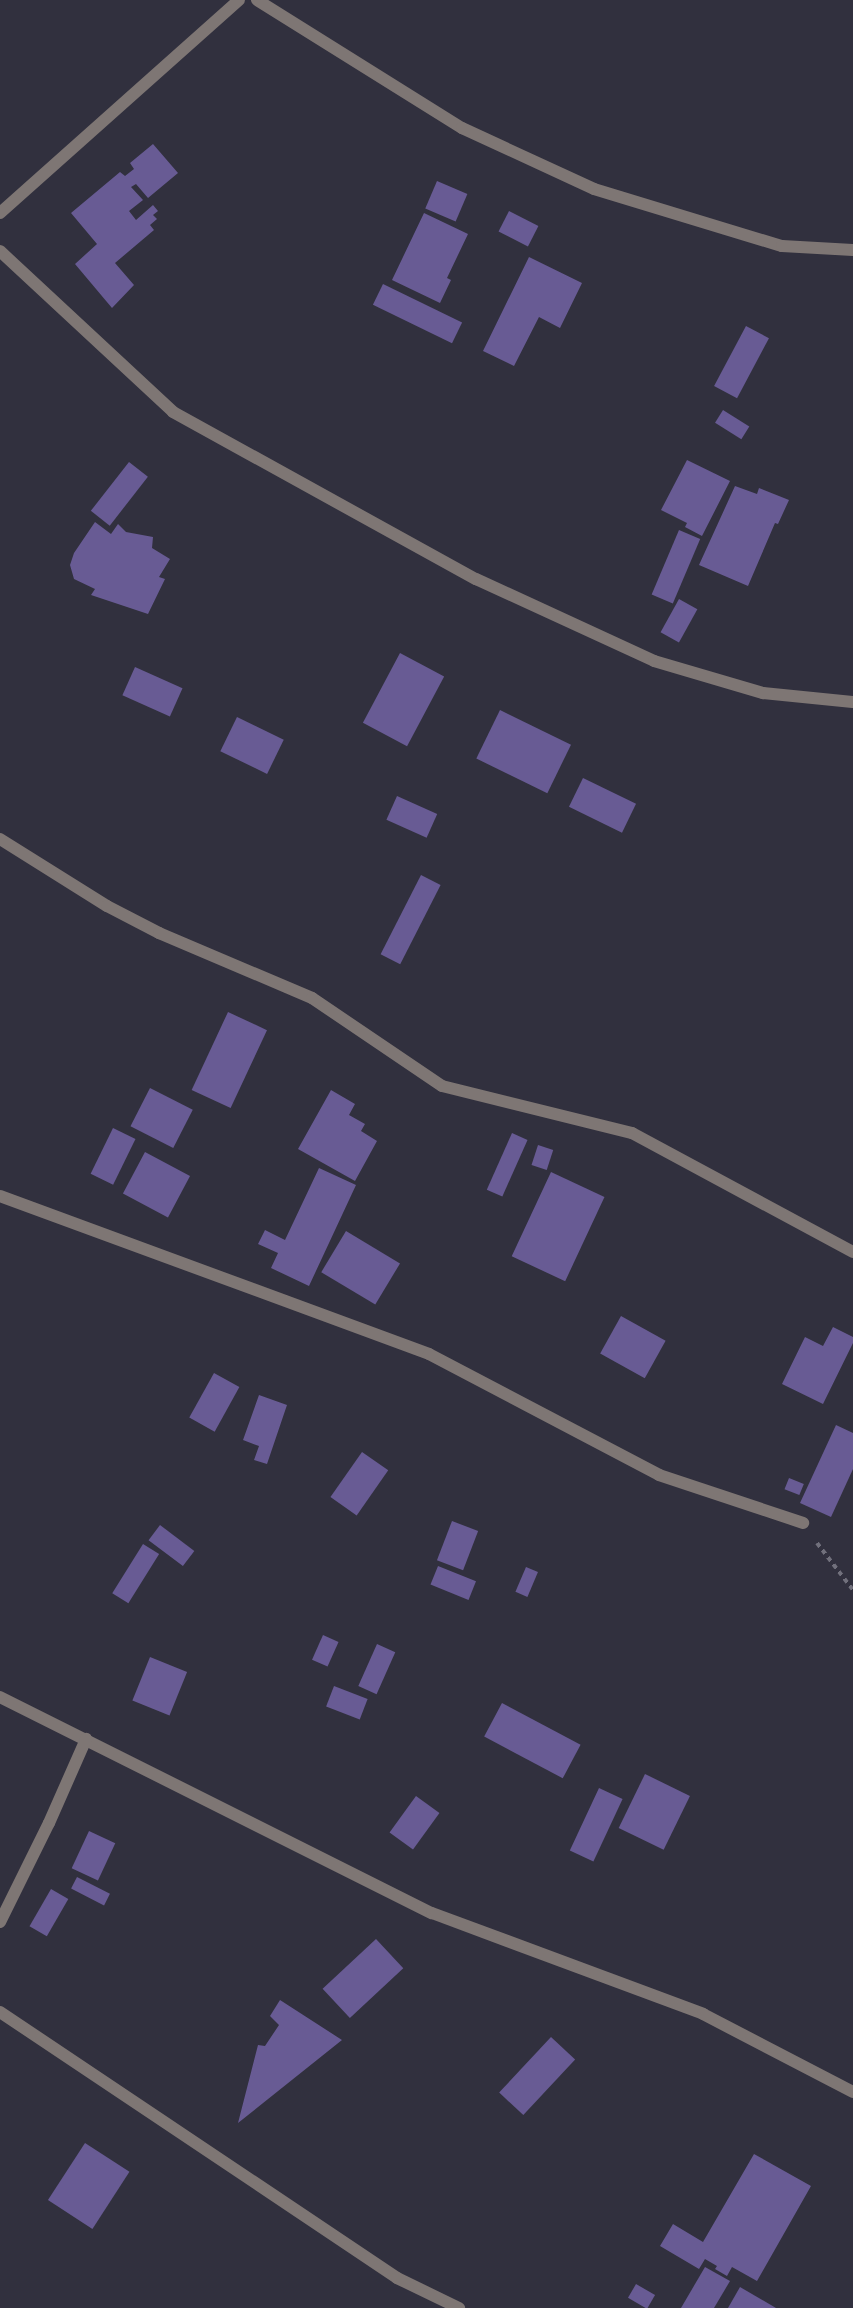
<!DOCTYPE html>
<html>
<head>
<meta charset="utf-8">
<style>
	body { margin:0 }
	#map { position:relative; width:853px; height:2308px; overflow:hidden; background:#31303e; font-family:Ubuntu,sans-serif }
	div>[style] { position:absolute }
	.building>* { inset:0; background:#685b94; transform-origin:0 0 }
	.path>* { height:4px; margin-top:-2px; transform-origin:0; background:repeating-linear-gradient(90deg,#71707c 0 4.5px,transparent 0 9px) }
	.minor>* { height:12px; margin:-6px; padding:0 6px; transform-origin:6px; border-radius:6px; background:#7e7674 }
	span { translate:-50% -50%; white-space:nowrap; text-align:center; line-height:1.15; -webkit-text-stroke:6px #31303e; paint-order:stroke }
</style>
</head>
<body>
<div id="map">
	<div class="building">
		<i style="clip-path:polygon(153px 144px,178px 173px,148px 198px,136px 184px,131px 187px,143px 200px,129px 211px,136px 220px,153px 205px,158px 211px,153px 215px,157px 219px,150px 225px,154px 230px,115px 263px,134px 285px,112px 308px,75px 264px,97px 244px,71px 213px,120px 172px,125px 176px,134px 169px,130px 163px)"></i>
		<i style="left:437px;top:181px;width:33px;height:30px;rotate:23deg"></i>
		<i style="left:509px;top:211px;width:33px;height:23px;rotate:27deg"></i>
		<i style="clip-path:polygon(424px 213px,468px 234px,447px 278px,451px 280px,440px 303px,392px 280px)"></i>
		<i style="clip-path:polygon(529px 257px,582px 283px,560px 328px,539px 317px,514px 366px,483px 351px)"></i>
		<i style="left:383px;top:284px;width:88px;height:23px;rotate:26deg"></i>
		<i style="left:746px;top:326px;width:26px;height:68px;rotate:28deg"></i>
		<i style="left:723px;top:410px;width:31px;height:15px;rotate:32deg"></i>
		<i style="clip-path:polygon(687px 460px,730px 481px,702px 536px,685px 527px,687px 523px,661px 510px)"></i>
		<i style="left:129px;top:462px;width:24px;height:62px;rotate:38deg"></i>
		<i style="clip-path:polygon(735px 486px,757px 494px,759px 488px,789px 500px,778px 524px,775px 523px,748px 586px,699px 565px)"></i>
		<i style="clip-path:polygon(95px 522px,111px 534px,118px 524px,126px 532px,153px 537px,152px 548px,170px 559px,159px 577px,165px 579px,148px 614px,91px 595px,95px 589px,74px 579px,70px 565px,74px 553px)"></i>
		<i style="left:679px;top:530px;width:23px;height:70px;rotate:23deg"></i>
		<i style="left:679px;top:599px;width:21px;height:38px;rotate:29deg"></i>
		<i style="left:400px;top:653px;width:50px;height:79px;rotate:28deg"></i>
		<i style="left:135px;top:667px;width:52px;height:31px;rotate:24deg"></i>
		<i style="left:500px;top:710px;width:79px;height:54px;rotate:26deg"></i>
		<i style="left:237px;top:717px;width:52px;height:38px;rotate:26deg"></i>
		<i style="left:583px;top:778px;width:59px;height:32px;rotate:26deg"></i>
		<i style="left:397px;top:796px;width:44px;height:26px;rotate:24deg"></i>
		<i style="left:421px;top:875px;width:22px;height:89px;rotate:27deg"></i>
		<i style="left:228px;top:1012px;width:43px;height:86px;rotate:25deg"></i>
		<i style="left:150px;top:1088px;width:48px;height:43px;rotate:27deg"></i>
		<i style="clip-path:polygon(331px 1090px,355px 1104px,349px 1115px,365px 1124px,361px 1131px,377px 1141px,355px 1181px,298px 1149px)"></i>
		<i style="left:113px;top:1128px;width:25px;height:51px;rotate:26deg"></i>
		<i style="left:512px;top:1133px;width:17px;height:62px;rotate:24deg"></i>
		<i style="left:538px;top:1145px;width:16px;height:21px;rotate:18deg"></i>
		<i style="left:145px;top:1152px;width:51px;height:47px;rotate:28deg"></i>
		<i style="clip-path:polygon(319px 1168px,356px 1185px,309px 1286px,271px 1268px,278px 1253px,258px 1244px,265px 1230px,285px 1240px)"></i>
		<i style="left:551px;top:1172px;width:59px;height:93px;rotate:25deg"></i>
		<i style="left:346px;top:1231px;width:63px;height:48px;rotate:31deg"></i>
		<i style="left:621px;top:1316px;width:51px;height:43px;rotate:29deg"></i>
		<i style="clip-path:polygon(833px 1327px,853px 1337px,853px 1343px,823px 1404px,782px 1384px,805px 1337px,823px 1346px)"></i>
		<i style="left:214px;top:1373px;width:29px;height:51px;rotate:29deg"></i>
		<i style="clip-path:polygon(259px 1395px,287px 1405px,267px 1464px,254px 1460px,259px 1446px,243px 1440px)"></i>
		<i style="clip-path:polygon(836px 1425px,853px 1433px,853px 1469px,831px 1517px,800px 1503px)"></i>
		<i style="left:362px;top:1452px;width:32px;height:55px;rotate:35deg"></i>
		<i style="left:789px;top:1478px;width:16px;height:12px;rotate:22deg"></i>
		<i style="left:452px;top:1521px;width:28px;height:42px;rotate:21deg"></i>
		<i style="left:160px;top:1525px;width:43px;height:19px;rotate:37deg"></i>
		<i style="left:143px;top:1544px;width:19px;height:58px;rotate:32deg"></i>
		<i style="left:438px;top:1566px;width:41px;height:20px;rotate:22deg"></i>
		<i style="left:526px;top:1567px;width:13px;height:27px;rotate:23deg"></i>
		<i style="left:323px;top:1635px;width:17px;height:27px;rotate:24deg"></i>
		<i style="left:377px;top:1644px;width:20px;height:46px;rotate:24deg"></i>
		<i style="left:150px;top:1657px;width:40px;height:47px;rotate:22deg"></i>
		<i style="left:334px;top:1686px;width:36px;height:22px;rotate:21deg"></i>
		<i style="left:502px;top:1703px;width:89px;height:38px;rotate:28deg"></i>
		<i style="left:645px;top:1774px;width:50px;height:60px;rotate:26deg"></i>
		<i style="left:599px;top:1788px;width:26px;height:69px;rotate:25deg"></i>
		<i style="left:416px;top:1796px;width:29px;height:45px;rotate:36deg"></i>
		<i style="left:89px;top:1831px;width:29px;height:41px;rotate:25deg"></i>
		<i style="left:77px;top:1877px;width:37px;height:13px;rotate:27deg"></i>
		<i style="left:51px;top:1889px;width:20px;height:43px;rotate:30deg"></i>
		<i style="left:376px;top:1939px;width:40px;height:73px;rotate:47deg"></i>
		<i style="clip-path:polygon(280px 2000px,342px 2040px,238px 2123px,258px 2045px,265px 2046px,279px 2025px,270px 2016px)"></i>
		<i style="left:551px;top:2037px;width:33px;height:76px;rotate:43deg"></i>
		<i style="left:85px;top:2143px;width:53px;height:68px;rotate:33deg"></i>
		<i style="clip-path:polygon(754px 2154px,811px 2186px,757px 2281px,732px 2267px,727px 2276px,715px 2269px,717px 2266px,705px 2259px,699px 2269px,660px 2246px,673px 2224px,703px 2242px)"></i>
		<i style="clip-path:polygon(705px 2267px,730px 2281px,714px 2308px,681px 2308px)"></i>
		<i style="left:636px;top:2284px;width:22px;height:16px;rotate:30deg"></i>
		<i style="clip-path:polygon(740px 2287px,776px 2308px,728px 2308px)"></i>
	</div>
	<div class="path">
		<i style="left:817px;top:1543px;width:59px;rotate:52.5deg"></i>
	</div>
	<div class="minor">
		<i style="left:257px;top:0;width:242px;rotate:32deg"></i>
		<i style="left:462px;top:128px;width:145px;rotate:24.8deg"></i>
		<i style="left:594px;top:189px;width:196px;rotate:16.9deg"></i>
		<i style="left:782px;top:246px;width:71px;rotate:3.2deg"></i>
		<i style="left:0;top:213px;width:320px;rotate:-41.7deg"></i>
		<i style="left:0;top:251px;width:236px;rotate:42.9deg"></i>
		<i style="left:173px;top:412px;width:346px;rotate:28.9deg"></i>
		<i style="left:476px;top:579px;width:196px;rotate:24.7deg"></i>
		<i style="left:654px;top:661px;width:114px;rotate:16.4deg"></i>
		<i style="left:763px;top:693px;width:90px;rotate:5.7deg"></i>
		<i style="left:0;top:839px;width:126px;rotate:32.1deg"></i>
		<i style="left:107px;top:906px;width:59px;rotate:27.4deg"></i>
		<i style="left:159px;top:933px;width:166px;rotate:23deg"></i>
		<i style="left:312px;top:998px;width:157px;rotate:34.1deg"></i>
		<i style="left:442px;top:1086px;width:196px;rotate:13.9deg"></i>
		<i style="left:632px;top:1133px;width:251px;rotate:28.3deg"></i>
		<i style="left:0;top:1196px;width:457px;rotate:20.2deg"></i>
		<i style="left:429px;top:1354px;width:260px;rotate:27.7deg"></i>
		<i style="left:659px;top:1475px;width:152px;rotate:18.4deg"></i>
		<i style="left:0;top:1697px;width:483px;rotate:26.6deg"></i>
		<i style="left:432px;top:1913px;width:289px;rotate:20.4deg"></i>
		<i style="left:703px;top:2014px;width:169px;rotate:27.5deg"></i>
		<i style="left:0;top:1922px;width:110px;rotate:-63.7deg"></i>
		<i style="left:49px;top:1823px;width:92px;rotate:-66.2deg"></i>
		<i style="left:0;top:2012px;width:478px;rotate:33.8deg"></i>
		<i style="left:397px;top:2278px;width:69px;rotate:25.8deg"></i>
	</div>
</div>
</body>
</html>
